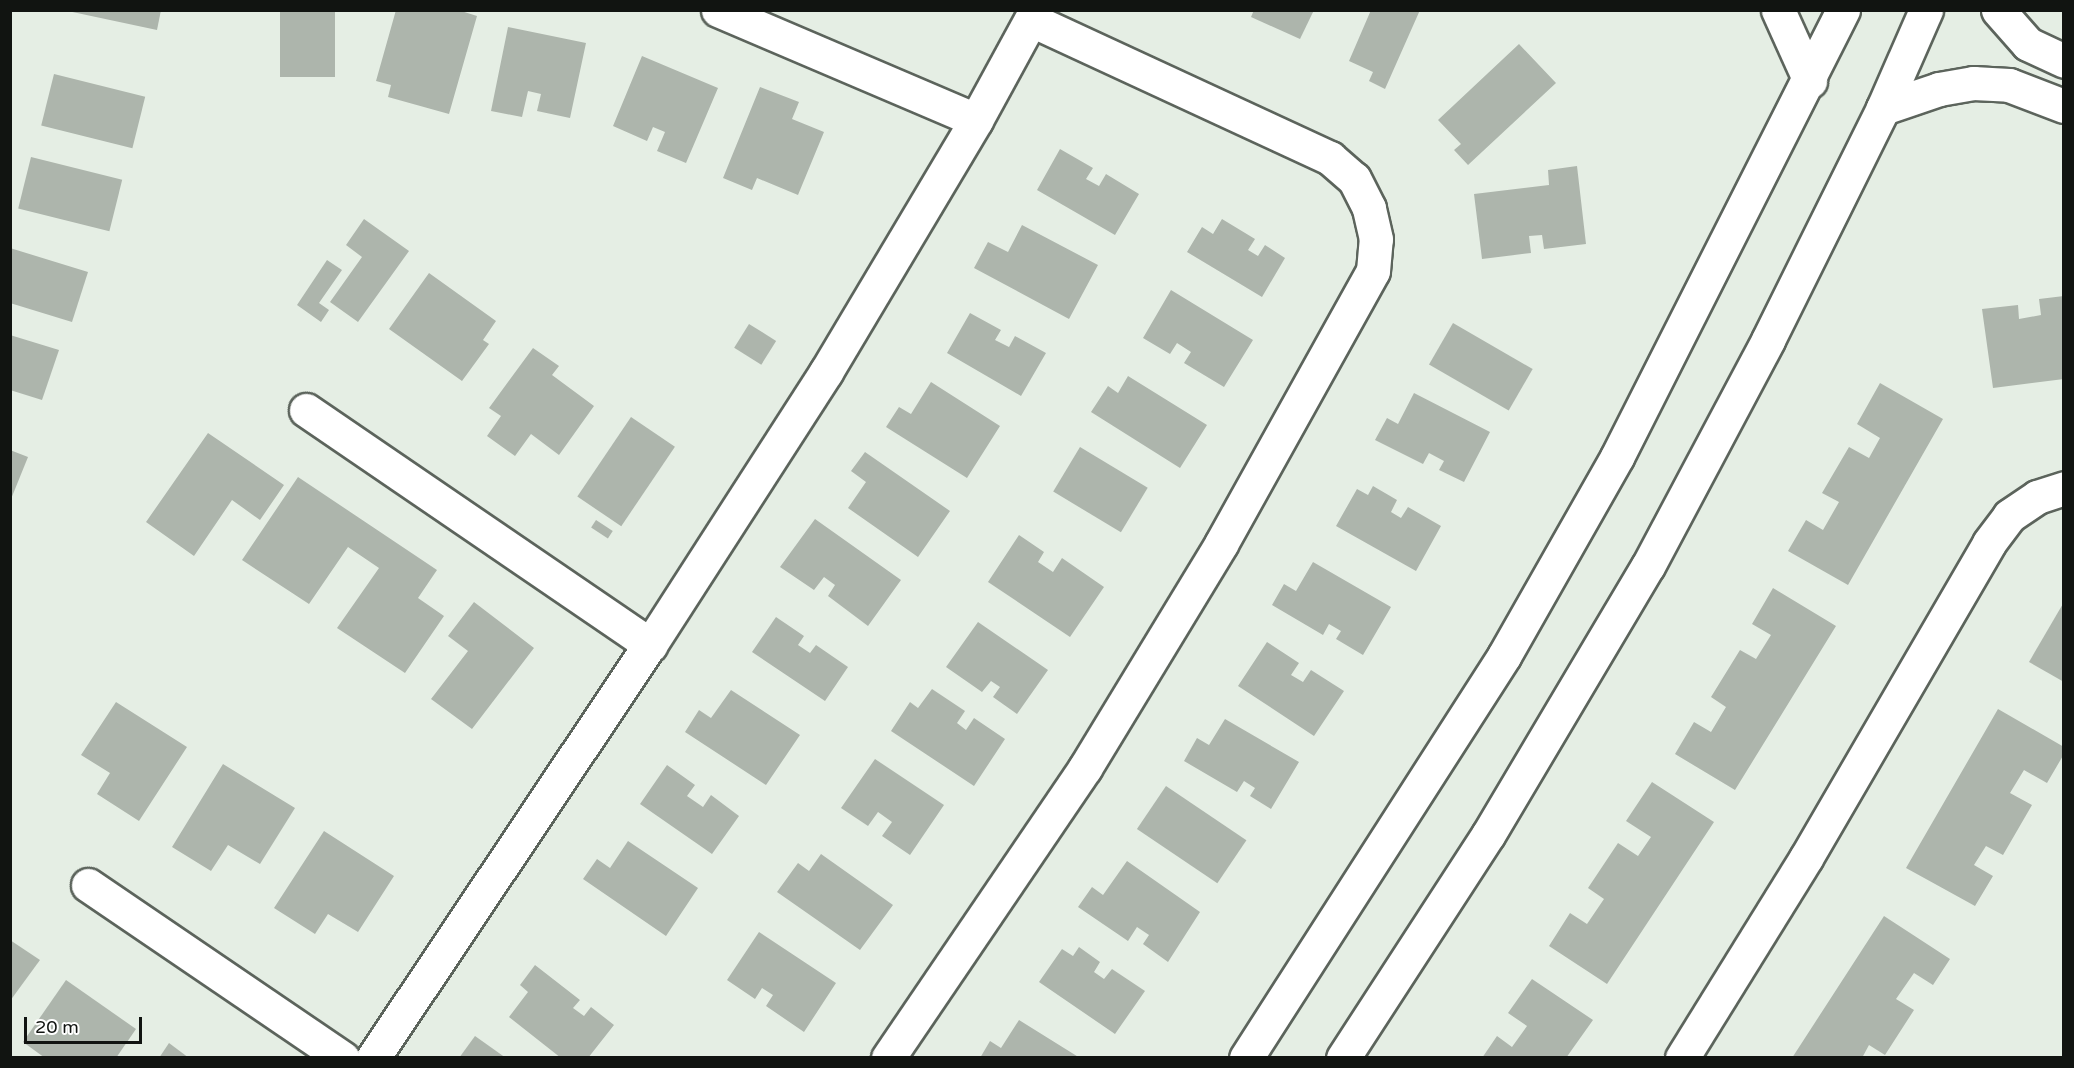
<!DOCTYPE html>
<html>
<head>
<meta charset="utf-8">
<style>
	body { margin:0 }
	#map { position:relative; width:2074px; height:1068px; overflow:hidden; background:#e5eee4; font-family:"Varela Round",sans-serif }
	div>[style] { position:absolute }
	.building>* { inset:0; background:#adb5ac; transform-origin:0 0 }
	.roads { filter:drop-shadow(2px 0 #5c645c) drop-shadow(-2px 0 #5c645c) drop-shadow(0 2px #5c645c) drop-shadow(0 -2px #5c645c) }
	.minor>* { height:33px; margin:-16.5px; padding:0 16.5px; transform-origin:16.5px; border-radius:16.5px; background:#fff }
	.tertiary>* { height:33px; margin:-16.5px; padding:0 16.5px; transform-origin:16.5px; border-radius:16.5px; background:#fff }
	span { translate:-50% -50%; white-space:nowrap; text-align:center; line-height:1.15; -webkit-text-stroke:6px #fff; paint-order:stroke }
	.frame { position:absolute; inset:0; border:12px solid #111411; pointer-events:none }
	.scale { position:absolute; left:24px; top:1017px; width:118px; height:27px; box-sizing:border-box; border:3px solid #111411; border-top:0; padding-left:8px; font-size:18px; line-height:21px; white-space:nowrap; color:#111411; -webkit-text-stroke:4px #fff; paint-order:stroke }
</style>
</head>
<body>
<div id="map">
	<div class="building">
		<i style="clip-path:polygon(63px 10px,161px 10px,157px 30px)"></i>
		<i style="left:280px;top:10px;width:55px;height:67px"></i>
		<i style="clip-path:polygon(396px 10px,458px 10px,477px 16px,449px 114px,388px 97px,391px 85px,376px 81px)"></i>
		<i style="clip-path:polygon(1254px 10px,1314px 10px,1300px 39px,1251px 17px)"></i>
		<i style="clip-path:polygon(1371px 10px,1420px 10px,1385px 89px,1369px 81px,1373px 72px,1349px 61px)"></i>
		<i style="clip-path:polygon(508px 27px,586px 43px,570px 118px,537px 111px,541px 94px,528px 91px,522px 117px,491px 111px)"></i>
		<i style="clip-path:polygon(1519px 44px,1556px 83px,1468px 165px,1454px 150px,1461px 144px,1438px 120px)"></i>
		<i style="clip-path:polygon(642px 56px,718px 88px,686px 163px,657px 151px,665px 132px,653px 127px,647px 141px,613px 126px)"></i>
		<i style="left:54px;top:74px;width:94px;height:53px;rotate:14deg"></i>
		<i style="clip-path:polygon(760px 87px,799px 102px,792px 119px,824px 132px,798px 195px,757px 178px,752px 190px,723px 178px)"></i>
		<i style="clip-path:polygon(1060px 149px,1093px 168px,1086px 179px,1099px 186px,1106px 174px,1139px 194px,1115px 235px,1037px 190px)"></i>
		<i style="left:31px;top:157px;width:94px;height:53px;rotate:14deg"></i>
		<i style="clip-path:polygon(1577px 166px,1586px 244px,1544px 249px,1542px 235px,1529px 236px,1531px 253px,1482px 259px,1474px 194px,1549px 185px,1548px 170px)"></i>
		<i style="clip-path:polygon(364px 219px,409px 251px,358px 322px,330px 302px,362px 257px,346px 245px)"></i>
		<i style="clip-path:polygon(1222px 219px,1255px 239px,1248px 250px,1258px 256px,1265px 245px,1285px 258px,1262px 297px,1187px 252px,1202px 227px,1213px 234px)"></i>
		<i style="clip-path:polygon(1022px 225px,1098px 265px,1069px 319px,974px 268px,988px 242px,1008px 252px)"></i>
		<i style="clip-path:polygon(10px 248px,88px 272px,72px 322px,10px 303px)"></i>
		<i style="clip-path:polygon(327px 260px,342px 270px,319px 303px,329px 310px,321px 322px,297px 305px)"></i>
		<i style="clip-path:polygon(429px 273px,496px 321px,483px 340px,489px 344px,462px 381px,389px 329px)"></i>
		<i style="clip-path:polygon(1171px 290px,1253px 340px,1224px 387px,1184px 363px,1191px 352px,1177px 343px,1170px 354px,1143px 338px)"></i>
		<i style="clip-path:polygon(2064px 296px,2064px 379px,1993px 388px,1982px 309px,2018px 305px,2019px 319px,2041px 315px,2039px 299px)"></i>
		<i style="clip-path:polygon(970px 313px,1001px 330px,995px 340px,1009px 347px,1015px 336px,1046px 353px,1021px 396px,947px 353px)"></i>
		<i style="left:1453px;top:323px;width:92px;height:48px;rotate:30deg"></i>
		<i style="left:749px;top:324px;width:32px;height:28px;rotate:32deg"></i>
		<i style="clip-path:polygon(10px 335px,59px 350px,42px 400px,10px 390px)"></i>
		<i style="clip-path:polygon(533px 348px,559px 366px,552px 375px,594px 406px,559px 455px,531px 434px,515px 456px,487px 436px,501px 416px,489px 408px)"></i>
		<i style="clip-path:polygon(1128px 376px,1207px 425px,1180px 468px,1091px 412px,1108px 386px,1118px 393px)"></i>
		<i style="clip-path:polygon(931px 382px,1000px 426px,967px 478px,886px 427px,899px 407px,911px 414px)"></i>
		<i style="clip-path:polygon(1880px 383px,1943px 419px,1848px 585px,1788px 551px,1806px 520px,1823px 530px,1839px 502px,1822px 493px,1849px 447px,1869px 458px,1880px 438px,1857px 424px)"></i>
		<i style="clip-path:polygon(1414px 393px,1490px 432px,1464px 482px,1439px 470px,1444px 461px,1429px 453px,1423px 464px,1375px 440px,1387px 418px,1398px 424px)"></i>
		<i style="left:631px;top:417px;width:53px;height:96px;rotate:34deg"></i>
		<i style="clip-path:polygon(208px 433px,284px 485px,260px 520px,232px 500px,194px 556px,146px 522px)"></i>
		<i style="left:1080px;top:447px;width:79px;height:52px;rotate:31deg"></i>
		<i style="clip-path:polygon(10px 450px,28px 457px,11px 499px,10px 499px)"></i>
		<i style="clip-path:polygon(865px 452px,950px 511px,918px 557px,848px 508px,866px 482px,851px 471px)"></i>
		<i style="clip-path:polygon(298px 477px,437px 570px,418px 598px,444px 616px,405px 673px,337px 628px,379px 568px,348px 547px,309px 604px,242px 560px)"></i>
		<i style="clip-path:polygon(1373px 486px,1397px 500px,1391px 512px,1401px 518px,1408px 507px,1441px 526px,1416px 571px,1336px 526px,1357px 489px,1368px 495px)"></i>
		<i style="clip-path:polygon(815px 519px,901px 580px,868px 626px,828px 596px,835px 585px,824px 577px,814px 590px,780px 567px)"></i>
		<i style="left:596px;top:520px;width:20px;height:9px;rotate:33deg"></i>
		<i style="clip-path:polygon(1019px 535px,1044px 552px,1038px 562px,1053px 572px,1062px 558px,1104px 587px,1070px 637px,988px 582px)"></i>
		<i style="clip-path:polygon(1313px 562px,1391px 607px,1363px 655px,1336px 639px,1341px 631px,1329px 624px,1323px 635px,1272px 605px,1284px 584px,1296px 591px)"></i>
		<i style="clip-path:polygon(1773px 588px,1836px 626px,1735px 790px,1675px 754px,1694px 722px,1711px 732px,1726px 707px,1711px 697px,1740px 650px,1756px 659px,1771px 635px,1752px 624px)"></i>
		<i style="clip-path:polygon(474px 602px,534px 648px,472px 729px,431px 699px,468px 651px,448px 636px)"></i>
		<i style="clip-path:polygon(2064px 602px,2064px 682px,2029px 662px)"></i>
		<i style="clip-path:polygon(776px 617px,804px 636px,798px 645px,810px 653px,816px 645px,848px 667px,825px 701px,752px 652px)"></i>
		<i style="clip-path:polygon(978px 622px,1048px 670px,1017px 714px,993px 697px,1000px 687px,991px 681px,982px 692px,946px 667px)"></i>
		<i style="clip-path:polygon(1267px 642px,1299px 663px,1291px 675px,1303px 682px,1311px 670px,1344px 691px,1314px 736px,1238px 686px)"></i>
		<i style="clip-path:polygon(932px 689px,965px 711px,957px 723px,966px 730px,974px 718px,1005px 739px,974px 786px,891px 731px,910px 702px,918px 708px)"></i>
		<i style="clip-path:polygon(731px 690px,800px 735px,766px 785px,685px 732px,699px 710px,711px 718px)"></i>
		<i style="clip-path:polygon(116px 702px,187px 747px,139px 821px,97px 794px,110px 773px,81px 755px)"></i>
		<i style="clip-path:polygon(1998px 709px,2064px 747px,2064px 754px,2047px 783px,2024px 770px,2010px 793px,2032px 805px,2003px 855px,1986px 846px,1974px 865px,1993px 876px,1975px 906px,1906px 868px)"></i>
		<i style="clip-path:polygon(1225px 719px,1299px 762px,1271px 809px,1250px 796px,1255px 788px,1244px 781px,1237px 792px,1184px 761px,1197px 738px,1209px 745px)"></i>
		<i style="clip-path:polygon(875px 759px,944px 805px,910px 855px,882px 836px,892px 822px,878px 812px,868px 826px,841px 808px)"></i>
		<i style="clip-path:polygon(223px 764px,295px 808px,260px 864px,228px 845px,211px 871px,172px 847px)"></i>
		<i style="clip-path:polygon(667px 765px,695px 785px,687px 796px,703px 807px,711px 795px,739px 816px,712px 854px,640px 804px)"></i>
		<i style="clip-path:polygon(1652px 782px,1714px 822px,1607px 984px,1549px 946px,1570px 913px,1587px 924px,1604px 899px,1588px 888px,1618px 843px,1638px 856px,1651px 837px,1626px 821px)"></i>
		<i style="left:1166px;top:786px;width:97px;height:52px;rotate:34deg"></i>
		<i style="clip-path:polygon(324px 831px,394px 876px,358px 932px,328px 914px,315px 934px,274px 908px)"></i>
		<i style="clip-path:polygon(628px 841px,698px 888px,666px 936px,583px 879px,597px 859px,610px 868px)"></i>
		<i style="clip-path:polygon(821px 854px,893px 905px,860px 950px,777px 892px,798px 863px,809px 871px)"></i>
		<i style="clip-path:polygon(1127px 861px,1200px 912px,1168px 962px,1143px 944px,1149px 935px,1137px 927px,1128px 941px,1078px 907px,1092px 887px,1103px 895px)"></i>
		<i style="clip-path:polygon(1884px 916px,1950px 959px,1933px 985px,1914px 973px,1896px 999px,1914px 1010px,1885px 1055px,1869px 1045px,1862px 1058px,1792px 1058px)"></i>
		<i style="clip-path:polygon(759px 932px,836px 983px,804px 1032px,766px 1006px,773px 995px,762px 988px,755px 999px,727px 980px)"></i>
		<i style="clip-path:polygon(10px 940px,40px 960px,10px 1001px)"></i>
		<i style="clip-path:polygon(1079px 947px,1100px 962px,1094px 972px,1104px 979px,1112px 969px,1145px 991px,1115px 1034px,1039px 982px,1062px 949px,1073px 956px)"></i>
		<i style="clip-path:polygon(535px 965px,580px 1000px,573px 1008px,584px 1016px,591px 1007px,614px 1025px,588px 1058px,561px 1058px,509px 1017px,528px 992px,520px 985px)"></i>
		<i style="clip-path:polygon(1532px 979px,1593px 1020px,1566px 1058px,1482px 1058px,1497px 1036px,1512px 1047px,1527px 1026px,1508px 1013px)"></i>
		<i style="clip-path:polygon(66px 980px,136px 1029px,116px 1058px,45px 1058px,23px 1042px)"></i>
		<i style="clip-path:polygon(1019px 1020px,1080px 1058px,980px 1058px,990px 1041px,1001px 1048px)"></i>
		<i style="clip-path:polygon(475px 1036px,506px 1058px,459px 1058px)"></i>
		<i style="clip-path:polygon(169px 1043px,189px 1058px,159px 1058px)"></i>
	</div>
	<div class="roads">
		<div class="minor">
			<i style="left:718px;top:10px;width:280px;rotate:23.1deg"></i>
			<i style="left:1778px;top:10px;width:78px;rotate:65.7deg"></i>
			<i style="left:1998px;top:10px;width:45px;rotate:48.6deg"></i>
			<i style="left:2028px;top:44px;width:40px;rotate:25deg"></i>
			<i style="left:1883px;top:108px;width:59px;rotate:-18.7deg"></i>
			<i style="left:1939px;top:89px;width:35px;rotate:-10deg"></i>
			<i style="left:1973px;top:83px;width:36px;rotate:3deg"></i>
			<i style="left:2009px;top:85px;width:59px;rotate:20.9deg"></i>
			<i style="left:306px;top:410px;width:417px;rotate:34.3deg"></i>
			<i style="left:88px;top:885px;width:308px;rotate:34.2deg"></i>
			<i style="left:373px;top:1058px;width:497px;rotate:-56.2deg"></i>
			<i style="left:650px;top:645px;width:325px;rotate:-57.2deg"></i>
			<i style="left:826px;top:372px;width:293px;rotate:-59.2deg"></i>
			<i style="left:976px;top:120px;width:125px;rotate:-61.4deg"></i>
			<i style="left:888px;top:1058px;width:351px;rotate:-55.8deg"></i>
			<i style="left:1085px;top:768px;width:262px;rotate:-58.7deg"></i>
			<i style="left:1221px;top:544px;width:312px;rotate:-60.9deg"></i>
			<i style="left:1373px;top:271px;width:32px;rotate:-85deg"></i>
			<i style="left:1376px;top:239px;width:32px;rotate:-103deg"></i>
			<i style="left:1369px;top:208px;width:33px;rotate:-117deg"></i>
			<i style="left:1354px;top:179px;width:32px;rotate:-139deg"></i>
			<i style="left:1330px;top:158px;width:329px;rotate:-155.2deg"></i>
			<i style="left:1682px;top:1058px;width:235px;rotate:-58.2deg"></i>
			<i style="left:1806px;top:858px;width:364px;rotate:-59.8deg"></i>
			<i style="left:1989px;top:543px;width:34px;rotate:-53deg"></i>
			<i style="left:2009px;top:516px;width:34px;rotate:-34deg"></i>
			<i style="left:2037px;top:497px;width:28px;rotate:-18deg"></i>
		</div>
		<div class="tertiary">
			<i style="left:1246px;top:1058px;width:478px;rotate:-57.3deg"></i>
			<i style="left:1504px;top:656px;width:229px;rotate:-60.4deg"></i>
			<i style="left:1617px;top:457px;width:501px;rotate:-63.18deg"></i>
			<i style="left:1343px;top:1058px;width:266px;rotate:-57deg"></i>
			<i style="left:1488px;top:835px;width:313px;rotate:-59.3deg"></i>
			<i style="left:1648px;top:566px;width:256px;rotate:-62deg"></i>
			<i style="left:1768px;top:340px;width:259px;rotate:-63.6deg"></i>
			<i style="left:1883px;top:108px;width:107px;rotate:-66.3deg"></i>
		</div>
	</div>
	<div class="frame"></div>
	<div class="scale">20 m</div>
</div>
</body>
</html>
